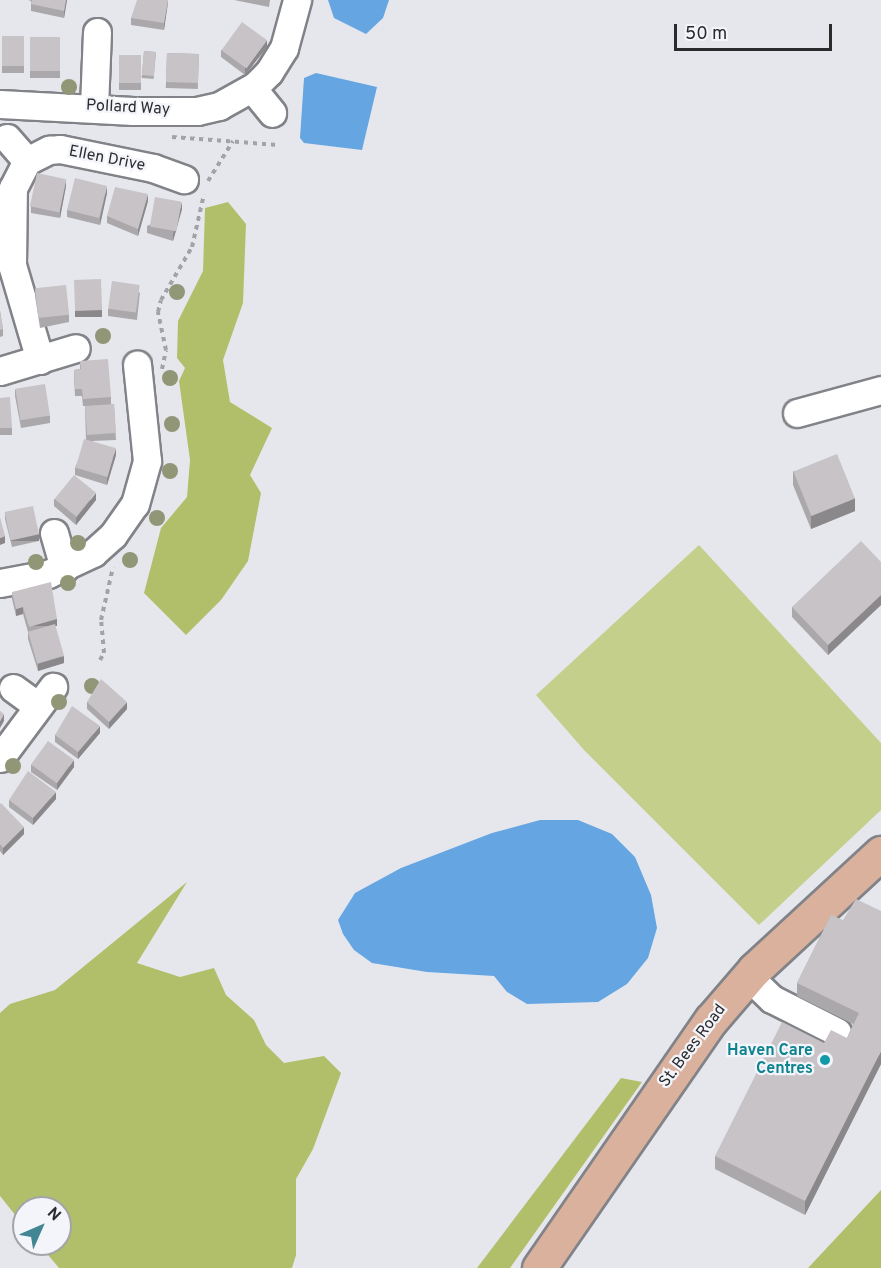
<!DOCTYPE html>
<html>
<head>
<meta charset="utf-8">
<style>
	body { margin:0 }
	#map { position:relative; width:881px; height:1268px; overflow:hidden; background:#e6e7ed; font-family:Overpass,sans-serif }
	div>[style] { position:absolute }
	.green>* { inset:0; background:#c4cf8c }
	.forest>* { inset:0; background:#b2bf6a }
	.water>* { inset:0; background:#65a5e1 }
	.path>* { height:4px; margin-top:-2px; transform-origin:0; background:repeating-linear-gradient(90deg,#a2a3a7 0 4.5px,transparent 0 9px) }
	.roads { filter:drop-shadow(2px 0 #818388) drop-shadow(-2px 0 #818388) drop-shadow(0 2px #818388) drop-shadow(0 -2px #818388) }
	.minor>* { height:27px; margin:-13.5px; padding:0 13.5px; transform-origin:13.5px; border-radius:13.5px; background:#fff }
	.major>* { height:33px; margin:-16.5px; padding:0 16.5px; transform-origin:16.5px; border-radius:16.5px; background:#dab19d }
	.trees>* { width:16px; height:16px; margin:-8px; border-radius:50%; background:#919677 }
	.wall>* { inset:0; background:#aba8ab; transform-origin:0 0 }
	.shaded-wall>* { inset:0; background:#8b888b; transform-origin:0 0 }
	.building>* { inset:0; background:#c7c3c7; transform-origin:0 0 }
	.dots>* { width:16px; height:16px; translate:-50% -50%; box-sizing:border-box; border:3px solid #f3f5fa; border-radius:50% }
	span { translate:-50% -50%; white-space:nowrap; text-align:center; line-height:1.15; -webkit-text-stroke:4.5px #f3f5fa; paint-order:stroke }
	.street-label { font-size:16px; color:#2a2b2d }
	.culture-label { font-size:16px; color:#0d838f; font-weight:700 }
	.right { translate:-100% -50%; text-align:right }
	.north { position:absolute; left:12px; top:1196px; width:60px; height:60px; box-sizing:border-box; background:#f3f5fa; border:2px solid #a3a4a8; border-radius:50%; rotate:45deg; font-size:16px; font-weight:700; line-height:24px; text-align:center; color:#2a2b2d }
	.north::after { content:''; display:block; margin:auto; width:21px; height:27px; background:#418692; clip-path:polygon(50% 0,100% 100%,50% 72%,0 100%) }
	.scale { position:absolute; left:674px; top:24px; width:158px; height:27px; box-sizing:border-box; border:3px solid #2a2b2d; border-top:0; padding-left:8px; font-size:18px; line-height:21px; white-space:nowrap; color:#2a2b2d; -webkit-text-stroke:4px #f3f5fa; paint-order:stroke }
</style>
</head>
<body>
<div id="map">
	<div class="green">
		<i style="clip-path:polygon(699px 545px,881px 743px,881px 810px,759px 925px,584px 750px,536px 695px)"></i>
	</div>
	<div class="forest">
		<i style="clip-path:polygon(228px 202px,246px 224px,243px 303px,223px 360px,230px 402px,272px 428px,250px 475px,261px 493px,248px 561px,221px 600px,186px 635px,144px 593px,161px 528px,187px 497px,190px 460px,179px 381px,185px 368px,177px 358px,178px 321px,203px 271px,205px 208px)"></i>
		<i style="clip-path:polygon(187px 882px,137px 963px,180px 977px,214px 968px,226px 995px,254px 1020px,266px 1045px,284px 1063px,324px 1056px,341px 1073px,313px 1149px,296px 1179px,296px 1255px,292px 1268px,59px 1268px,39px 1244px,60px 1244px,60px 1208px,24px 1208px,24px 1226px,0 1196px,0 1013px,10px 1004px,55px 990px)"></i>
		<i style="clip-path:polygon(621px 1078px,642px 1082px,510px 1268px,477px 1268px)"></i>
		<i style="clip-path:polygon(881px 1190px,881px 1268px,808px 1268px)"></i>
	</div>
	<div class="water">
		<i style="clip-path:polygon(328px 0,389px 0,383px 18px,366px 34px,334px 18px)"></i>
		<i style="clip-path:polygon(316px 73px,377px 87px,362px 150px,304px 143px,300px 138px,304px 78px)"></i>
		<i style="clip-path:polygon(540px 820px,578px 820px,612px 834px,635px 857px,651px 895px,657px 928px,648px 958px,627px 984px,598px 1002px,527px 1004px,507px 992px,494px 976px,427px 972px,372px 963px,354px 950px,343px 934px,338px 920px,355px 893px,401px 868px,492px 833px)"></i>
	</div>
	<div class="path">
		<i style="left:172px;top:137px;width:106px;rotate:4.3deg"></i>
		<i style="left:208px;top:181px;width:47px;rotate:-58deg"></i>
		<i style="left:162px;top:369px;width:19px;rotate:-78deg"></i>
		<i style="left:166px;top:350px;width:39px;rotate:-102deg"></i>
		<i style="left:158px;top:312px;width:12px;rotate:-76deg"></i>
		<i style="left:161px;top:300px;width:61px;rotate:-59.7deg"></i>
		<i style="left:192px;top:247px;width:54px;rotate:-77.2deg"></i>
		<i style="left:100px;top:660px;width:8px;rotate:-60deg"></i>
		<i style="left:104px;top:653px;width:33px;rotate:-95deg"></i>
		<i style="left:101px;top:620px;width:54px;rotate:-77.2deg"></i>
	</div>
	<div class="roads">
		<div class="minor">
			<i style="left:252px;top:88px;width:32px;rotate:51deg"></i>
			<i style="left:0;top:104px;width:133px;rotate:3deg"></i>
			<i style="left:133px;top:111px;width:64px"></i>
			<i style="left:197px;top:111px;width:23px;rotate:-13deg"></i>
			<i style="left:219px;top:106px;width:41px;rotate:-29.1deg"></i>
			<i style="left:255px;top:86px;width:20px;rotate:-45deg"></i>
			<i style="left:269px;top:72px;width:28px;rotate:-58deg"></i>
			<i style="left:284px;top:48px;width:50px;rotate:-74.8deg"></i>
			<i style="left:94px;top:107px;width:75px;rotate:-87.7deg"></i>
			<i style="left:7px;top:138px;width:30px;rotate:49deg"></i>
			<i style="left:40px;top:360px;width:99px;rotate:-106.4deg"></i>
			<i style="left:12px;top:265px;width:77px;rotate:-89.3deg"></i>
			<i style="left:13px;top:188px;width:30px;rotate:-63deg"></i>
			<i style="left:27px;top:161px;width:25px;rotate:-27deg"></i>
			<i style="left:49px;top:150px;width:11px;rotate:-5deg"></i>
			<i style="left:60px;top:149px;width:95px;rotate:11.5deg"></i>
			<i style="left:153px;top:168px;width:33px;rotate:20deg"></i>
			<i style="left:0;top:371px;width:79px;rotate:-16.8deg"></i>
			<i style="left:797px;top:413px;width:87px;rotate:-15.3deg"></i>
			<i style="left:54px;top:533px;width:37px;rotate:74deg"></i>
			<i style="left:0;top:583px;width:49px;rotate:-10.6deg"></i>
			<i style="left:48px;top:574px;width:50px;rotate:-25deg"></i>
			<i style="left:93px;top:553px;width:27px;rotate:-42deg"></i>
			<i style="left:113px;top:535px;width:38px;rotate:-55deg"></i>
			<i style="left:135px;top:504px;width:45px;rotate:-74.4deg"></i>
			<i style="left:147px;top:461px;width:97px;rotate:-95.9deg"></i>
			<i style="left:13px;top:688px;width:29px;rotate:36deg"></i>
			<i style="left:0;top:758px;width:89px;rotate:-53.3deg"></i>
			<i style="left:748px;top:976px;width:33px;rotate:44deg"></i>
			<i style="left:772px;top:999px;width:73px;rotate:26.9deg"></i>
		</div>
		<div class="major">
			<i style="left:539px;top:1268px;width:302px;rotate:-55.3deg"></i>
			<i style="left:711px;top:1020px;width:66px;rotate:-49.3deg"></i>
			<i style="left:754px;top:970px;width:173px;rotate:-42.7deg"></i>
		</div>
	</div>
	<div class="trees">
		<i style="left:69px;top:87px"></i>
		<i style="left:177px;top:292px"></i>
		<i style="left:103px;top:336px"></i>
		<i style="left:170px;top:378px"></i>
		<i style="left:172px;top:424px"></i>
		<i style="left:170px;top:471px"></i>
		<i style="left:157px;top:518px"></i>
		<i style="left:78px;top:543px"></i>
		<i style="left:130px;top:560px"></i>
		<i style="left:36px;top:562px"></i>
		<i style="left:68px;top:583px"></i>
		<i style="left:92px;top:686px"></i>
		<i style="left:59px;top:702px"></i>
		<i style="left:13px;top:766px"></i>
	</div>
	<div class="wall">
		<i style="clip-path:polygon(28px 0,67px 0,64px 18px,31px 11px,31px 1px)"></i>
		<i style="clip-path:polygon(168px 0,164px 30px,131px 25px,131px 18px)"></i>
		<i style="clip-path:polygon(234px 0,270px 0,269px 7px)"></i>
		<i style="left:2px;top:36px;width:22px;height:37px"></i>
		<i style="left:30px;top:37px;width:30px;height:41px"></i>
		<i style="clip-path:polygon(267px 47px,245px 75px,221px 57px,221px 50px)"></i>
		<i style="left:144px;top:51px;width:12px;height:27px;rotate:5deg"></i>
		<i style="left:167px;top:53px;width:32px;height:35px;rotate:2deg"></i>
		<i style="left:119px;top:55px;width:22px;height:35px"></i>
		<i style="clip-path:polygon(66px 186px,60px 218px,31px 213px,31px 206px)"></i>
		<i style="clip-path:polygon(107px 193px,100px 225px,67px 217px,67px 210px)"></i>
		<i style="clip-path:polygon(148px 201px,138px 236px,107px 223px,107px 216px)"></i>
		<i style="clip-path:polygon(182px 209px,173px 241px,147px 233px,147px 226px)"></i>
		<i style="clip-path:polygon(35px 289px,69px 315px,69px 322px,40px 328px,35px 296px)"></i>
		<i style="clip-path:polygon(140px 292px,137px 320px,108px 316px,108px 309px)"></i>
		<i style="clip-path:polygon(0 311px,3px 329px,3px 336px,0 337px)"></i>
		<i style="clip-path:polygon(80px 361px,111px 397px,111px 404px,114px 404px,116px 440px,92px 441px,116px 455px,107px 485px,75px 475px,75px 468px,86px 440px,85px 406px,83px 406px,82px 396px,75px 396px,74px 377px,74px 370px,80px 369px)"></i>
		<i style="clip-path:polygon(15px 389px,50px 416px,50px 423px,21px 428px,15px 396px)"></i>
		<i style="clip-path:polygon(0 398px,12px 428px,12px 435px,0 435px)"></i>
		<i style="clip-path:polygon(793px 471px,855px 511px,811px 529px,793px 485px)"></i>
		<i style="clip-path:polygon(54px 499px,96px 500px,76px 525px,54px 506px)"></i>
		<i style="clip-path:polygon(5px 512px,39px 541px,12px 547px,5px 519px)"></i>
		<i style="clip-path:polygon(881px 562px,881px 605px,828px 655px,792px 617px,792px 607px)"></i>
		<i style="clip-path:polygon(12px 592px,57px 626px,55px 626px,64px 663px,38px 671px,28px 639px,28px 632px,23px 614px,16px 616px,12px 599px)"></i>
		<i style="clip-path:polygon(87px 702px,127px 709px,109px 729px,87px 709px)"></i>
		<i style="clip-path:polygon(100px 733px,78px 759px,55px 742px,55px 735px)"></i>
		<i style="clip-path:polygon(31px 765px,74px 767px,57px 790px,31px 772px)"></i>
		<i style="clip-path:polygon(56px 799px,33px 825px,9px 807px,9px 800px)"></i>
		<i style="clip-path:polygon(0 804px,24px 834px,3px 855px,0 851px)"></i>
		<i style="clip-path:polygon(831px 915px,881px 1064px,805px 1215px,715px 1169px,715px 1156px,824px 1043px,847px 1038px,853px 1024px,797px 996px,797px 983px)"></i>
	</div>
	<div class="shaded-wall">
		<i style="clip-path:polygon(66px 0,67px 0,64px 18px,64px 11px)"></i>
		<i style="clip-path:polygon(168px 0,168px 3px,164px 30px,164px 23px)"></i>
		<i style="clip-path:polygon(267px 40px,267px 47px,245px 75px,245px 68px)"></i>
		<i style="clip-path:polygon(66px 179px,66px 186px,60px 218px,60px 211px)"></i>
		<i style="clip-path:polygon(107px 186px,107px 193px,100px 225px,100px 218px)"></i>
		<i style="clip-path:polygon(148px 194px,148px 201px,138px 236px,138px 229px)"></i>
		<i style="clip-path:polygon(182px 202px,182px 209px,173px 241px,173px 234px)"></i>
		<i style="left:102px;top:310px;width:7px;height:27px;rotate:90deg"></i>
		<i style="clip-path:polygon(116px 448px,116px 455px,107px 485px,107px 478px)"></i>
		<i style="clip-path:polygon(96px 493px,96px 500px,76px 525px,76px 518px)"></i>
		<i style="clip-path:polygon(855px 498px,855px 511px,811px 529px,811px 515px)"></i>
		<i style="left:39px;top:534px;width:7px;height:28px;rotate:90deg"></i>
		<i style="clip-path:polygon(5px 536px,5px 543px,0 545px,0 538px)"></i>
		<i style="clip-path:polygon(881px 595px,881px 605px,828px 655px,828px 645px)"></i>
		<i style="clip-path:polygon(23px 607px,23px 614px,16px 616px,16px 609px)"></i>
		<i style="left:57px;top:619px;width:7px;height:29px;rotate:90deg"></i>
		<i style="clip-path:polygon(64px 656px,64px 663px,38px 671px,38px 664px)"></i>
		<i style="clip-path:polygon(127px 702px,127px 709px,109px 729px,109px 722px)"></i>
		<i style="clip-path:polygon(4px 714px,4px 721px,0 728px,0 721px)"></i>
		<i style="clip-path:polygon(100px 726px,100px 733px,78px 759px,78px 752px)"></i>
		<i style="clip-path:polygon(74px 760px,74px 767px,57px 790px,57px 783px)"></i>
		<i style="clip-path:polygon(56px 792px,56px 799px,33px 825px,33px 818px)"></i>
		<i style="clip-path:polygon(24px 827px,24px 834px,3px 855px,3px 848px)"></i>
		<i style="clip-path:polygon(881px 1051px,881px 1064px,805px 1215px,805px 1201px)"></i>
	</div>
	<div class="building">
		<i style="clip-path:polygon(32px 0,66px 0,64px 11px,31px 4px)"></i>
		<i style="clip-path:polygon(137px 0,168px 0,164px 23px,131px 18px)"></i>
		<i style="left:242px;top:22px;width:31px;height:35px;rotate:36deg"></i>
		<i style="left:2px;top:36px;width:22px;height:30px"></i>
		<i style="left:30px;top:37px;width:30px;height:34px"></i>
		<i style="left:144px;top:51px;width:12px;height:24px;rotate:5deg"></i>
		<i style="left:167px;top:53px;width:32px;height:29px;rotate:2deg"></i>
		<i style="left:119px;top:55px;width:22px;height:28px"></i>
		<i style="left:37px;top:173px;width:30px;height:34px;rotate:12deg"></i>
		<i style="left:75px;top:178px;width:33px;height:33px;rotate:14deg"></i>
		<i style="clip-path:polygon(115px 187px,148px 194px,138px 229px,107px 216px)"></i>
		<i style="left:155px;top:197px;width:27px;height:30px;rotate:10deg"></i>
		<i style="left:101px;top:279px;width:31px;height:27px;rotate:88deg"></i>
		<i style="left:112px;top:281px;width:28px;height:28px;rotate:8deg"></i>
		<i style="left:66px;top:285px;width:30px;height:31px;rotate:84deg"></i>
		<i style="clip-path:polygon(0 311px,3px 329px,0 330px)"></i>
		<i style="clip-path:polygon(108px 359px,111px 397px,83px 399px,82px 389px,75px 389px,74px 370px,81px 369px,80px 361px)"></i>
		<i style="left:45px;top:384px;width:32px;height:30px;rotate:81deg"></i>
		<i style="clip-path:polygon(10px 397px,12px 428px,0 428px,0 398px)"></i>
		<i style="left:114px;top:404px;width:29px;height:29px;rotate:86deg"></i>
		<i style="left:84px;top:439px;width:33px;height:30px;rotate:16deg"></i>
		<i style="left:837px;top:454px;width:48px;height:47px;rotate:68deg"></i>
		<i style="left:74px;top:475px;width:28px;height:31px;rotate:39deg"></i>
		<i style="left:33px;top:506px;width:29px;height:29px;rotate:78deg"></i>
		<i style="clip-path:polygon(0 517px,5px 536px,0 538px)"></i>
		<i style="clip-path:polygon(861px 541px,881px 562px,881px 595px,828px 645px,792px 607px)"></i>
		<i style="clip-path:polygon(51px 582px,57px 619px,29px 627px,23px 607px,16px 609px,12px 592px)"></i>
		<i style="left:55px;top:624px;width:33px;height:28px;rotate:74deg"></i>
		<i style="clip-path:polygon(101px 679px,127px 702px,109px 722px,87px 702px)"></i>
		<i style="clip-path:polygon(72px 706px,100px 726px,78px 752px,55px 735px)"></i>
		<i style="clip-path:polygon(0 711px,4px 714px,0 721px)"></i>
		<i style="left:48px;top:741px;width:32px;height:29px;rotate:36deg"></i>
		<i style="clip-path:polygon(28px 771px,56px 792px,33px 818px,9px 800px)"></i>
		<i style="clip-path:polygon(1px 803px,24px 827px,3px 848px,0 844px,0 804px)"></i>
		<i style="clip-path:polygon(856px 899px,881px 911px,881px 1051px,805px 1201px,715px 1156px,782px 1022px,824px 1043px,831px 1030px,847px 1038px,859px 1013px,797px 983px,831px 915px,843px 920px)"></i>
	</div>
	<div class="dots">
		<i style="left:825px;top:1060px;background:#0f9aa8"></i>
	</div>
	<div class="street-label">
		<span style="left:128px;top:108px;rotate:3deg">Pollard Way</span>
		<span style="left:107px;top:159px;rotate:11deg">Ellen Drive</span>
		<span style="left:693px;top:1046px;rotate:-53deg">St. Bees Road</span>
	</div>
	<div class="culture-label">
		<span class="right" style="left:813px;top:1060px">Haven Care<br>Centres</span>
	</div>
	<div class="north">N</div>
	<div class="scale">50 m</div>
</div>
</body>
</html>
